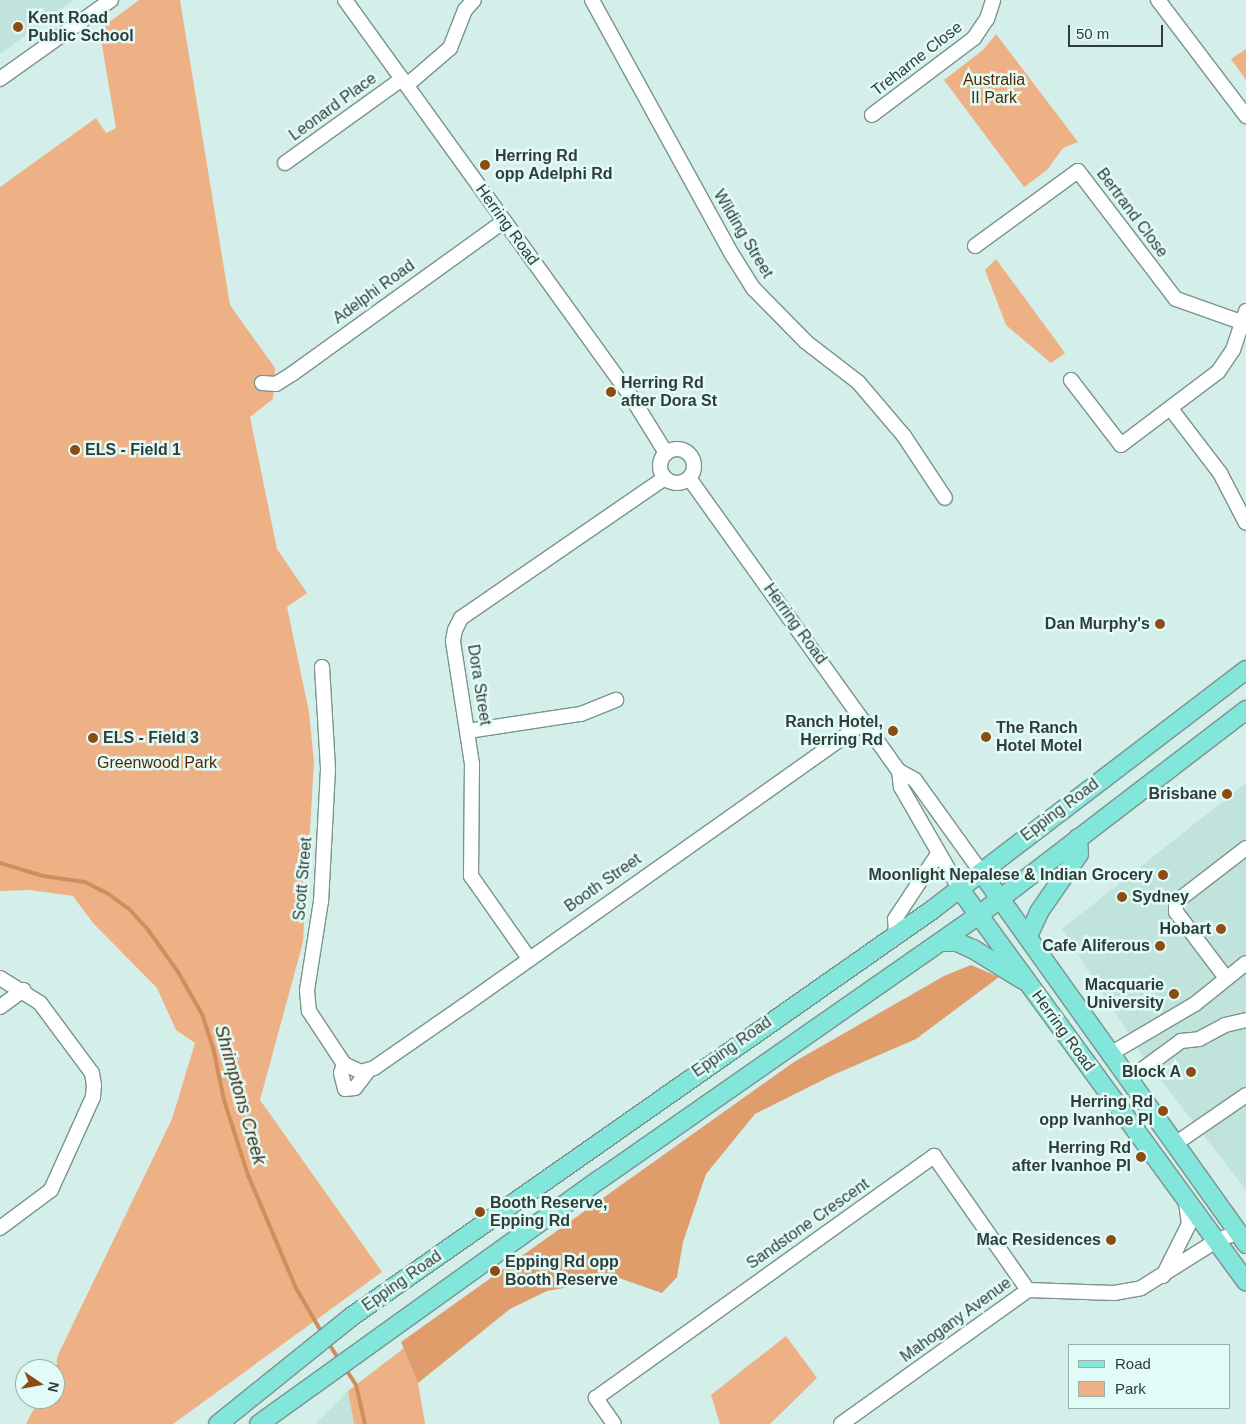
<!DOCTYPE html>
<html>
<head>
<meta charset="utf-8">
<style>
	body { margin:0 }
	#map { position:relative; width:1246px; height:1424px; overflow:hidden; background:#d4eee9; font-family:Arial,sans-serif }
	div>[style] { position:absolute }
	.built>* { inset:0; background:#c0e3dc }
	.green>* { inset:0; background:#eeb185 }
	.forest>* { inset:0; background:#e09c6b }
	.stream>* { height:4px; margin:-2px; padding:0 2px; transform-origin:2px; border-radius:2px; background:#d08e5c }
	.roads { filter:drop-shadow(1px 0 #7b938e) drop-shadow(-1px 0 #7b938e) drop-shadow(0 1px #7b938e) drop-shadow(0 -1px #7b938e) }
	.minor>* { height:14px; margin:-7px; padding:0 7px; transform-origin:7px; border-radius:7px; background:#fff }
	.minor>.ring { margin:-7px; padding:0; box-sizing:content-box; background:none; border:14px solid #fff; border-radius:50% }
	.major>* { height:18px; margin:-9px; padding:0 9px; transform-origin:9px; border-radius:9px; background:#82e6da }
	.dots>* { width:14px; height:14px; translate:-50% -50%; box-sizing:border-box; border:2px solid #e1fbf6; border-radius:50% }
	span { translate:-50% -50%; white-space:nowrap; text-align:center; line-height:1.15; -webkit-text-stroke:5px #e1fbf6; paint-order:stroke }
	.poi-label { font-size:16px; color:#323c3a; font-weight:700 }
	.left { translate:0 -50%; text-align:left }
	.right { translate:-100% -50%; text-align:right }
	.street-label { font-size:16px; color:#323c3a }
	.park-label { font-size:16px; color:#552a01 }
	.water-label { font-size:18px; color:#452914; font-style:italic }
	.legend { position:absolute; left:1068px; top:1344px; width:162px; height:65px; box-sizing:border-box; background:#e1fbf6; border:1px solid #9bafab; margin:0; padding:6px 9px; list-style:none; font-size:15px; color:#323c3a }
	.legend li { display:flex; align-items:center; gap:10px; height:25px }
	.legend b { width:25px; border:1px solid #9bafab }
	.north { position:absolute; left:15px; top:1359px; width:50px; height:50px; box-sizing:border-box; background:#e1fbf6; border:1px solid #9bafab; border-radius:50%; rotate:102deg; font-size:14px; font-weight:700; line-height:20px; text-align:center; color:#323c3a }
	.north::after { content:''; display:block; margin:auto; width:18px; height:22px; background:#8c4c13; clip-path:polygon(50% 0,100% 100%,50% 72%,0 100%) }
	.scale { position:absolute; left:1068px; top:25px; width:95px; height:22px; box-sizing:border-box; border:2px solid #323c3a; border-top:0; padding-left:6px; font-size:15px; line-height:18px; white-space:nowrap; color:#323c3a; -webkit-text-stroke:4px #e1fbf6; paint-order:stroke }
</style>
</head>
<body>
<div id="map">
	<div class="built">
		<i style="clip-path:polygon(0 0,74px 0,0 54px)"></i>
		<i style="clip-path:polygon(1246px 783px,1246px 1190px,1144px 1058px,1062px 929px)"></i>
		<i style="clip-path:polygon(348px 1391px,354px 1424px,315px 1424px)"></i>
	</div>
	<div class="green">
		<i style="clip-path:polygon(139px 0,180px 0,230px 305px,275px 368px,273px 399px,250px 417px,277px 549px,307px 593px,287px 607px,309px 712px,314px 762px,303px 942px,260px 1100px,382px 1272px,173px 1424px,26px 1424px,39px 1399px,55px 1399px,57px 1357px,172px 1119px,195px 1043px,176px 1030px,157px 988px,93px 923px,73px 896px,30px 890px,0 891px,0 187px,96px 118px,106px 133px,116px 128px,101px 39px,92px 35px)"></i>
		<i style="clip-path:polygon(996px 34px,1078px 142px,1063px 148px,1047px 170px,1024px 187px,944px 80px,983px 50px)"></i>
		<i style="clip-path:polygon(1246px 49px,1246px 80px,1231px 59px)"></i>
		<i style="clip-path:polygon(996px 259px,1065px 353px,1051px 363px,1006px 325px,985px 270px)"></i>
		<i style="clip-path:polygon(786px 1336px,817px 1378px,770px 1424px,720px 1424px,711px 1395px)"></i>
		<i style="clip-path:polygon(404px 1348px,418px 1383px,425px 1424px,354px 1424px,348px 1391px)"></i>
	</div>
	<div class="forest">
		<i style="clip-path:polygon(971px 965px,999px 977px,916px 1039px,833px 1075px,755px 1114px,706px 1174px,683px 1242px,677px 1277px,662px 1293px,619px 1278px,547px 1291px,510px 1309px,418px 1383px,401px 1342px,794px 1062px,944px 976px)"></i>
	</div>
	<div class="stream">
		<i style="left:0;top:863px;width:45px;rotate:16.8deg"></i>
		<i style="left:43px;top:876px;width:42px;rotate:8.1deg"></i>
		<i style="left:85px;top:882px;width:25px;rotate:27deg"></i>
		<i style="left:107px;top:893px;width:26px;rotate:36deg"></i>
		<i style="left:128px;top:908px;width:26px;rotate:47deg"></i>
		<i style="left:146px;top:927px;width:55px;rotate:54.6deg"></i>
		<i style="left:178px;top:972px;width:48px;rotate:60.3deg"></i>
		<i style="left:202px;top:1014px;width:35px;rotate:72deg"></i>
		<i style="left:213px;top:1047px;width:54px;rotate:78.3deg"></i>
		<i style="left:224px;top:1100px;width:79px;rotate:72.3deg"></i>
		<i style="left:248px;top:1175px;width:123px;rotate:67deg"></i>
		<i style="left:296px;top:1288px;width:52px;rotate:60deg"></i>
		<i style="left:327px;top:1341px;width:24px;rotate:57deg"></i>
		<i style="left:345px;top:1368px;width:20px;rotate:57deg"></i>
		<i style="left:356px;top:1385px;width:40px;rotate:77deg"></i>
	</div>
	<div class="roads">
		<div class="minor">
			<i style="left:345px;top:0;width:491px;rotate:54.2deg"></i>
			<i style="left:632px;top:398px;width:65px;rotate:58.3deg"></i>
			<i style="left:592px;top:0;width:292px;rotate:61.2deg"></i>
			<i style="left:733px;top:256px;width:39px;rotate:58deg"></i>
			<i style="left:754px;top:289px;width:74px;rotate:45.5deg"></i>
			<i style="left:806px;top:342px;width:66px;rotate:37.6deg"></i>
			<i style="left:858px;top:382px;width:71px;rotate:49.6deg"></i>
			<i style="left:904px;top:436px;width:74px;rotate:56.5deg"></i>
			<i style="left:1158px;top:0;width:146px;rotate:52.8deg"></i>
			<i style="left:0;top:79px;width:136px;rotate:-35.4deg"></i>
			<i style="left:407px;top:85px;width:57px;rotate:-40.7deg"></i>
			<i style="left:450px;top:48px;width:41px;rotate:-68.5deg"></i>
			<i style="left:465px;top:10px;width:13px;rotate:-48deg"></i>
			<i style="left:872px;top:115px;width:128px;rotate:-37deg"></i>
			<i style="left:974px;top:38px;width:23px;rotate:-56deg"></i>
			<i style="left:987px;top:19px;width:20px;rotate:-72deg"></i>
			<i style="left:285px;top:163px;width:144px;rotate:-35.7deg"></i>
			<i style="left:975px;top:246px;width:127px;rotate:-36.1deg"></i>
			<i style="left:1078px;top:171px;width:161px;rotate:52.6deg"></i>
			<i style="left:1176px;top:299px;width:69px;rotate:19.5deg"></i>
			<i style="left:1071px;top:380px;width:82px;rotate:52.4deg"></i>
			<i style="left:1121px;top:445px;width:121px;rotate:-37deg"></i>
			<i style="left:1218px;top:372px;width:27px;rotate:-56deg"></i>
			<i style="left:1233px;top:350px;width:41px;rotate:-71.6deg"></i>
			<i style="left:262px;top:383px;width:14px;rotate:4deg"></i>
			<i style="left:276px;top:384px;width:19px;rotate:-32deg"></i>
			<i style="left:292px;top:374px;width:261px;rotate:-35.8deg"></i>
			<i style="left:1171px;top:409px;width:81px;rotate:52.6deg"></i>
			<i style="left:1220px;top:473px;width:56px;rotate:62.5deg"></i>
			<i class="ring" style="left:660px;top:449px;width:20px;height:20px"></i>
			<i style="left:689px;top:478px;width:360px;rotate:54.4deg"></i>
			<i style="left:899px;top:771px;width:18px;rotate:29deg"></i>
			<i style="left:915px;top:780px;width:113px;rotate:54.3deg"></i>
			<i style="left:322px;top:667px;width:102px;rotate:86.6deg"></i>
			<i style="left:328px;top:769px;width:132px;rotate:93deg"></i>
			<i style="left:321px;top:901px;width:90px;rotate:98.9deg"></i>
			<i style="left:307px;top:990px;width:21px;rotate:85deg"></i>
			<i style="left:309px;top:1011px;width:64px;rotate:56.6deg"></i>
			<i style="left:344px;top:1064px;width:19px;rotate:25deg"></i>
			<i style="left:361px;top:1072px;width:14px;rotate:-17deg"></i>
			<i style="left:374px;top:1068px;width:111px;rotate:-34.7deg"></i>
			<i style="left:465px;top:1005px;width:490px;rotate:-35.3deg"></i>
			<i style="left:468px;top:731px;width:114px;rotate:-8.6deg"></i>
			<i style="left:581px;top:714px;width:38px;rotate:-22deg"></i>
			<i style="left:899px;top:771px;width:16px;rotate:83deg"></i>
			<i style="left:901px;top:787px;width:116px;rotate:60.1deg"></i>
			<i style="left:896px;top:932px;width:13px;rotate:-94deg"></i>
			<i style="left:895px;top:919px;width:78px;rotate:-56.5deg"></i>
			<i style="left:528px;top:957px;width:99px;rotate:-125.1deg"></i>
			<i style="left:471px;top:876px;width:112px;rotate:-89.5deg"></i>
			<i style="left:472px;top:764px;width:124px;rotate:-98.8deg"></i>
			<i style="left:453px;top:641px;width:11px;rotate:-80deg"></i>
			<i style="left:455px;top:630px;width:13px;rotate:-63deg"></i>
			<i style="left:461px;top:618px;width:247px;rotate:-34.5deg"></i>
			<i style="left:0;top:978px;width:47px;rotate:32deg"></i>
			<i style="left:40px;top:1003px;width:87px;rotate:53.4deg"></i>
			<i style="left:92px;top:1073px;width:12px;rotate:81deg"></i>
			<i style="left:94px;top:1085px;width:12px;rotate:95deg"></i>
			<i style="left:93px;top:1097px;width:102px;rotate:114.3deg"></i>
			<i style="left:51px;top:1190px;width:64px;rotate:143.3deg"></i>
			<i style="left:1226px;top:978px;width:83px;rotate:-127.1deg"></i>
			<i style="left:1176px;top:912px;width:10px;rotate:-90deg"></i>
			<i style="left:1176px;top:902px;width:88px;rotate:-37.6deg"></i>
			<i style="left:0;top:1007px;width:29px;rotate:-36deg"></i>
			<i style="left:1110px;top:1054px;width:99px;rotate:-30.5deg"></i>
			<i style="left:1195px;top:1004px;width:65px;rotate:-38.8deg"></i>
			<i style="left:344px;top:1064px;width:9px;rotate:108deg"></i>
			<i style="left:341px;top:1073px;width:16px;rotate:76deg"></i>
			<i style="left:345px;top:1089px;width:10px;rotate:-6deg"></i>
			<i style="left:355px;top:1088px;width:21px;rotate:-53deg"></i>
			<i style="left:1128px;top:1080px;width:66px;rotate:-36.3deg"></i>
			<i style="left:1181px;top:1041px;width:18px;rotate:-6deg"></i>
			<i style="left:1199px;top:1039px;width:30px;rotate:-28deg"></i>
			<i style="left:1225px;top:1025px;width:22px;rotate:-13deg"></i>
			<i style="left:1175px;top:1144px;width:86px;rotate:-34.6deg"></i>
			<i style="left:1163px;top:1276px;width:58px;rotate:-63.4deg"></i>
			<i style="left:1189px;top:1224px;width:22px;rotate:-98deg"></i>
			<i style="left:614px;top:1424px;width:32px;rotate:-125deg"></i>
			<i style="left:596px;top:1398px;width:416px;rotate:-35.6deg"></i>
			<i style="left:934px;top:1156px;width:164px;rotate:55deg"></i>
			<i style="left:841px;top:1424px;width:230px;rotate:-35.6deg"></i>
			<i style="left:1028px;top:1290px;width:86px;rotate:2deg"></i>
			<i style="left:1114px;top:1293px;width:27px;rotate:-10deg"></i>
			<i style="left:1141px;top:1288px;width:89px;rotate:-32.1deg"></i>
			<i style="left:1216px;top:1241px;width:24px;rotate:-22deg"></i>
		</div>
		<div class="major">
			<i style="left:981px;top:872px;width:457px;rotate:54.5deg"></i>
			<i style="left:959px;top:888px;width:487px;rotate:53.9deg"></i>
			<i style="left:1028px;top:936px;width:26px;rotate:-65deg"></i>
			<i style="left:1039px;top:912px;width:70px;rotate:-55.4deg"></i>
			<i style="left:1079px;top:854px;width:16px;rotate:-94deg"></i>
			<i style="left:942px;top:942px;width:15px"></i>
			<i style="left:957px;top:942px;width:17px;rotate:24deg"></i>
			<i style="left:973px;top:949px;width:59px;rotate:31.8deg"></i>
			<i style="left:218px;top:1424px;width:171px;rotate:-38.8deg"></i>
			<i style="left:351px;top:1317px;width:709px;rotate:-35.01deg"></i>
			<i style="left:932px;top:910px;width:395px;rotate:-37.4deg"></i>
			<i style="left:259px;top:1424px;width:418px;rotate:-35.7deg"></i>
			<i style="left:599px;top:1180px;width:463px;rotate:-34.9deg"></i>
			<i style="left:979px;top:915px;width:337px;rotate:-37.5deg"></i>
		</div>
	</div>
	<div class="dots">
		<i style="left:18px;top:27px;background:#8c4c13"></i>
		<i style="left:485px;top:165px;background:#8c4c13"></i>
		<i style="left:611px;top:392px;background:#8c4c13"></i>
		<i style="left:75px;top:450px;background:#8c4c13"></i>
		<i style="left:1160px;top:624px;background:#8c4c13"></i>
		<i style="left:893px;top:731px;background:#8c4c13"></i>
		<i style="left:986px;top:737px;background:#8c4c13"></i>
		<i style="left:93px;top:738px;background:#8c4c13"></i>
		<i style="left:1227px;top:794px;background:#8c4c13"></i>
		<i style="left:1163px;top:875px;background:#8c4c13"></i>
		<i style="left:1122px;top:897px;background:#8c4c13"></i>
		<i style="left:1221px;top:929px;background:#8c4c13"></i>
		<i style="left:1160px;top:946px;background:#8c4c13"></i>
		<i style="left:1174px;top:994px;background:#8c4c13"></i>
		<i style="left:1191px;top:1072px;background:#8c4c13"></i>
		<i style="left:1163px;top:1111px;background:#8c4c13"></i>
		<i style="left:1141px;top:1157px;background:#8c4c13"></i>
		<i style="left:480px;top:1212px;background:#8c4c13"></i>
		<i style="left:1111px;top:1240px;background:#8c4c13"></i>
		<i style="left:495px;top:1271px;background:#8c4c13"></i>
	</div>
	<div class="poi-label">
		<span class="left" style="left:28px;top:27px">Kent Road<br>Public School</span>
		<span class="left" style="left:495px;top:165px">Herring Rd<br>opp Adelphi Rd</span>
		<span class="left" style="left:621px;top:392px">Herring Rd<br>after Dora St</span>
		<span class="left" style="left:85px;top:450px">ELS - Field 1</span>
		<span class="right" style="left:1150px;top:624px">Dan Murphy's</span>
		<span class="right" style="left:883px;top:731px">Ranch Hotel,<br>Herring Rd</span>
		<span class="left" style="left:996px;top:737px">The Ranch<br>Hotel Motel</span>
		<span class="left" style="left:103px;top:738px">ELS - Field 3</span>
		<span class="right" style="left:1217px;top:794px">Brisbane</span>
		<span class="right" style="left:1153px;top:875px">Moonlight Nepalese &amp; Indian Grocery</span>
		<span class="left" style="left:1132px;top:897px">Sydney</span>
		<span class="right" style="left:1211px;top:929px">Hobart</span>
		<span class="right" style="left:1150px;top:946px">Cafe Aliferous</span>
		<span class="right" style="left:1164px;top:994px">Macquarie<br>University</span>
		<span class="right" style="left:1181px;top:1072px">Block A</span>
		<span class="right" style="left:1153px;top:1111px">Herring Rd<br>opp Ivanhoe Pl</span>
		<span class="right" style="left:1131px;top:1157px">Herring Rd<br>after Ivanhoe Pl</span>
		<span class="left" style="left:490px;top:1212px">Booth Reserve,<br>Epping Rd</span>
		<span class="right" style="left:1101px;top:1240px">Mac Residences</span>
		<span class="left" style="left:505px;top:1271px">Epping Rd opp<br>Booth Reserve</span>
	</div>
	<div class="street-label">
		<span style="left:917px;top:59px;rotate:-38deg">Treharne Close</span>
		<span style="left:333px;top:107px;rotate:-36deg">Leonard Place</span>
		<span style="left:1132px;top:213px;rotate:53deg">Bertrand Close</span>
		<span style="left:507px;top:225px;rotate:54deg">Herring Road</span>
		<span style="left:743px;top:234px;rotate:59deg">Wilding Street</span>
		<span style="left:374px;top:292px;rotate:-36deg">Adelphi Road</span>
		<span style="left:795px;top:624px;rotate:54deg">Herring Road</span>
		<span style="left:479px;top:685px;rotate:81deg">Dora Street</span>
		<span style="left:1060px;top:810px;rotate:-37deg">Epping Road</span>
		<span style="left:303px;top:879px;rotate:-85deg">Scott Street</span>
		<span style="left:603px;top:883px;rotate:-35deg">Booth Street</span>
		<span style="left:1063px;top:1031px;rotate:54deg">Herring Road</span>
		<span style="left:732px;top:1047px;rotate:-35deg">Epping Road</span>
		<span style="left:808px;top:1224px;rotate:-35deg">Sandstone Crescent</span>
		<span style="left:402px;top:1281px;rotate:-35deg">Epping Road</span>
		<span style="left:956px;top:1320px;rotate:-36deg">Mahogany Avenue</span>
	</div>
	<div class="park-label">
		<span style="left:994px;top:89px">Australia<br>II Park</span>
		<span style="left:157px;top:763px">Greenwood Park</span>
	</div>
	<div class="water-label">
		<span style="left:240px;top:1095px;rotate:74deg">Shrimptons Creek</span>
	</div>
	<ul class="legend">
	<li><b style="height:6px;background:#82e6da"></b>Road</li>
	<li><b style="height:14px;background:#eeb185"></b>Park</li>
	</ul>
	<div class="north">N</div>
	<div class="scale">50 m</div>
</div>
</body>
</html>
